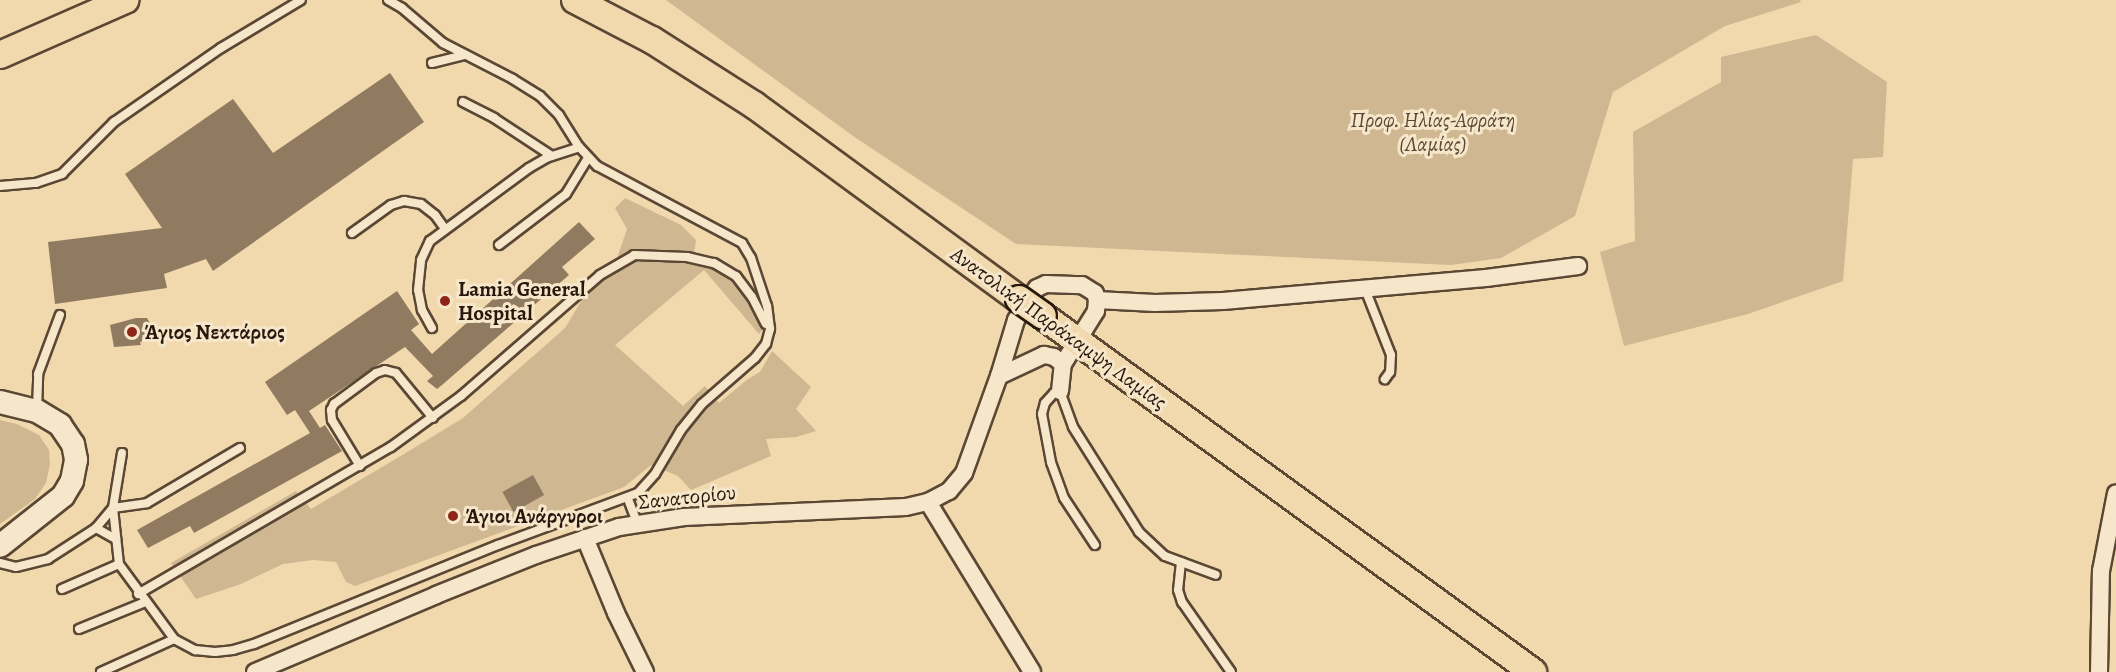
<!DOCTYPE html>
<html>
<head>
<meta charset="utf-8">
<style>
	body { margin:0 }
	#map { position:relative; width:2116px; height:672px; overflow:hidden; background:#f1d8ad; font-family:Alegreya,serif }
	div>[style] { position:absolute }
	.green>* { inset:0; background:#cfb792 }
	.building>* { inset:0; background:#907b60; transform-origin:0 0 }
	.roads { filter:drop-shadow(2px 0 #5a4734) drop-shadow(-2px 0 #5a4734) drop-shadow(0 2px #5a4734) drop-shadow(0 -2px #5a4734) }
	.service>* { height:8px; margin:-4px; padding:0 4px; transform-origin:4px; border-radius:4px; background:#f6e6ca }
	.minor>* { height:16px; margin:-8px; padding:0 8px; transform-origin:8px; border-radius:8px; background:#f6e6ca }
	.secondary>* { height:22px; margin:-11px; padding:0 11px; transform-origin:11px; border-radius:11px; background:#f6e6ca }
	.primary>* { height:26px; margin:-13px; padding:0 13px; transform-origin:13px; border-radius:13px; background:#f1d8ad }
	.bridges { filter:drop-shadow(2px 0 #27170c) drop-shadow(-2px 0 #27170c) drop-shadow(0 2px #27170c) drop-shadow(0 -2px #27170c) }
	.primary-bridge>* { height:26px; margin:-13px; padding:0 13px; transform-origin:13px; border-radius:13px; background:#f1d8ad }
	.dots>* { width:16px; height:16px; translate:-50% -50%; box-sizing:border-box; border:3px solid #f6e6ca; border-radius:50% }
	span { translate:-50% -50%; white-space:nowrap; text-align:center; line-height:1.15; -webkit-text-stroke:6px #f6e6ca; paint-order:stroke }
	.park-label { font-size:21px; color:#594734; font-style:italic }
	.poi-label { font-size:21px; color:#27170c; font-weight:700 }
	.left { translate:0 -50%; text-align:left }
	.street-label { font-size:21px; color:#27170c }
</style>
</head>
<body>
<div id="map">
	<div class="green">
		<i style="clip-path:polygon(666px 0,1800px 0,1801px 2px,1725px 26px,1613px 92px,1575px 216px,1501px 258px,1451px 265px,1016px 244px,856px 138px)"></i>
		<i style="clip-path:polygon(1816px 35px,1887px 82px,1883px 157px,1853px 159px,1843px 281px,1748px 314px,1624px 346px,1600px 252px,1635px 241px,1633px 132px,1721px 82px,1721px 57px)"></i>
		<i style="clip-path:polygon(625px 198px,681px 225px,696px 240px,693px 262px,714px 270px,732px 282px,758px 310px,765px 327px,759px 334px,704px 270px,615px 345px,683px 406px,705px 386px,719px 403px,748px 379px,760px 372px,772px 351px,811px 387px,796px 409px,816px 431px,796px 437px,766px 439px,771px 456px,691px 490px,678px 476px,651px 465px,624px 487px,355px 586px,346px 582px,336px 562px,313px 560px,283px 564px,241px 584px,196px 599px,171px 563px,296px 491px,311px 509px,399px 457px,463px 418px,565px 328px,583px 298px,612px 273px,627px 229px,615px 208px)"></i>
		<i style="clip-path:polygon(0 420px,17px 424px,39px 435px,49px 450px,50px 464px,46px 483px,35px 499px,0 524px)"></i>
	</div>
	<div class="building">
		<i style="clip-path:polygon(390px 73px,424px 122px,213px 271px,206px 259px,164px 274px,167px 288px,55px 304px,48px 242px,162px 228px,125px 174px,233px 99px,273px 153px)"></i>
		<i style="clip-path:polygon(579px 222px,595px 239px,562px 267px,569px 275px,442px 385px,437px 389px,427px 381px,433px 376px,405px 347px,309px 411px,320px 428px,325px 425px,342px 451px,194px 533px,190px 526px,148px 548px,137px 530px,310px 433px,295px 410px,287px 415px,265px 382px,397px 291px,419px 324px,411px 330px,432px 354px)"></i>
		<i style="clip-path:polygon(136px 318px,147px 318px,154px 330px,152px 340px,140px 342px,141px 345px,114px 347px,110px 325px)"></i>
		<i style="left:533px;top:475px;width:23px;height:35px;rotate:61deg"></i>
		<i style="left:459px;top:511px;width:4px;height:16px;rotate:63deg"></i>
	</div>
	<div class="roads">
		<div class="service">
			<i style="left:432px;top:63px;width:34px;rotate:-14deg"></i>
			<i style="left:463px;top:102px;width:35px;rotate:27deg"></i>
			<i style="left:494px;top:118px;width:69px;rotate:33.2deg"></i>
			<i style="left:0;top:186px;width:36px;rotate:-5deg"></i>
			<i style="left:36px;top:183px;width:28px;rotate:-19deg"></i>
			<i style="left:62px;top:174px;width:74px;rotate:-45deg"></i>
			<i style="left:114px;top:122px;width:130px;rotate:-34.7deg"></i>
			<i style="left:221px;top:48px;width:93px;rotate:-31deg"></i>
			<i style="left:352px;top:233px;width:48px;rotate:-35.7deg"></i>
			<i style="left:391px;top:205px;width:14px;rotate:-17deg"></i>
			<i style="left:404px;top:201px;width:17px;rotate:10deg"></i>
			<i style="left:421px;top:204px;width:18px;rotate:38deg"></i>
			<i style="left:435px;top:215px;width:17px;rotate:54deg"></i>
			<i style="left:499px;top:245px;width:84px;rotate:-37.3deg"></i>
			<i style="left:566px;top:194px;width:42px;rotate:-58.6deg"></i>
			<i style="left:1365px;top:289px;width:71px;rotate:68.5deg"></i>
			<i style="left:1391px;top:355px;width:17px;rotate:93deg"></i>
			<i style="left:1390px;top:372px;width:9px;rotate:126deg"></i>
			<i style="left:432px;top:328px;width:21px;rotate:-119deg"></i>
			<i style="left:422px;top:310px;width:20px;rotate:-101deg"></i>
			<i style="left:418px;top:290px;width:30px;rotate:-84deg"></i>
			<i style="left:421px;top:260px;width:21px;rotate:-65deg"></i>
			<i style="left:430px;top:241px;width:123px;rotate:-36.4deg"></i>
			<i style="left:529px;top:168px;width:20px;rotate:-30deg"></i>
			<i style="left:546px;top:158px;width:35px;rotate:-18deg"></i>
			<i style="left:37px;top:410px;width:36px;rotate:-88deg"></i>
			<i style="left:38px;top:374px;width:63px;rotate:-69.6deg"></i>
			<i style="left:122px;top:453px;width:56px;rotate:99.3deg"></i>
			<i style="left:113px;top:508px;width:56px;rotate:83.9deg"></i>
			<i style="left:119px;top:564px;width:93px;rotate:53.7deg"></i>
			<i style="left:174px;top:639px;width:24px;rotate:28deg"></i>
			<i style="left:195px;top:650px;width:20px;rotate:6deg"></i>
			<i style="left:215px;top:652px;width:18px;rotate:-6deg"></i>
			<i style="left:233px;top:650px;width:22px;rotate:-16deg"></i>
			<i style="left:254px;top:644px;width:263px;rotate:-22.1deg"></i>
			<i style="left:498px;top:545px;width:149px;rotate:-20.4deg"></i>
			<i style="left:638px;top:493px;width:25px;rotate:-48deg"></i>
			<i style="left:655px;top:474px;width:51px;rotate:-59.4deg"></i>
			<i style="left:681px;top:430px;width:33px;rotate:-51deg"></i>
			<i style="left:702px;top:404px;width:70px;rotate:-41deg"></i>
			<i style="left:755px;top:358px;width:18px;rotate:-52deg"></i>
			<i style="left:766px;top:344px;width:16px;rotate:-75deg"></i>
			<i style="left:770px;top:329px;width:23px;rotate:-97deg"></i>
			<i style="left:767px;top:306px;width:51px;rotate:-108.4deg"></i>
			<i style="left:751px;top:258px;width:17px;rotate:-121deg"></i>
			<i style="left:742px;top:243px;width:164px;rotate:-152deg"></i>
			<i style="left:597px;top:166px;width:26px;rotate:-133deg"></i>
			<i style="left:579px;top:147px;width:38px;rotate:-122deg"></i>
			<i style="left:559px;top:115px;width:27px;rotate:-135deg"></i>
			<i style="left:540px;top:96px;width:32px;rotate:-148deg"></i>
			<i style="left:513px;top:79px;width:79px;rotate:-152.8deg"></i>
			<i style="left:443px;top:43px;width:54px;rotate:-139.5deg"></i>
			<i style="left:402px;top:8px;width:16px;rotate:-150deg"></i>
			<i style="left:360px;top:466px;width:54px;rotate:-121.3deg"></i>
			<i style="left:332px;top:420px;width:10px;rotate:-96deg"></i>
			<i style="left:331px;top:410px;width:7px;rotate:-63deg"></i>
			<i style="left:334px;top:404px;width:52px;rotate:-36.4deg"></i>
			<i style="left:376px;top:373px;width:9px;rotate:-18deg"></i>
			<i style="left:385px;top:370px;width:11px;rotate:15deg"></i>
			<i style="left:396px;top:373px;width:58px;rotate:50.6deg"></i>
			<i style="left:628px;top:499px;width:26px;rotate:69deg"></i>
			<i style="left:96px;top:528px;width:23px;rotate:29deg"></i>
			<i style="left:1095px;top:545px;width:56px;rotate:-123.4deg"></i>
			<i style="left:1064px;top:498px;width:38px;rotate:-110deg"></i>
			<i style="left:1051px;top:462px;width:49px;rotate:-100.6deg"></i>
			<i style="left:1042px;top:414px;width:11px;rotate:-75deg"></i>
			<i style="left:1045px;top:403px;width:13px;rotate:-48deg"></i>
			<i style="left:1054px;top:393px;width:6px;rotate:-18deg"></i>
			<i style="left:1060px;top:391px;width:38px;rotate:70deg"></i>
			<i style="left:1073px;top:427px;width:124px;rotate:57.8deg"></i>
			<i style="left:1139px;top:532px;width:35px;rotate:43deg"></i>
			<i style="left:1165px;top:556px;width:54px;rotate:20.4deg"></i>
			<i style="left:1181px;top:562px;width:28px;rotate:96deg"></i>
			<i style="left:1178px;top:590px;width:13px;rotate:72deg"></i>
			<i style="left:1182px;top:602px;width:85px;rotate:55deg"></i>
			<i style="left:0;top:563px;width:16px;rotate:14deg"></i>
			<i style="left:16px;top:567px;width:33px;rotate:-14deg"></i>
			<i style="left:48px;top:559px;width:57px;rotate:-32.9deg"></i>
			<i style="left:96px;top:528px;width:26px;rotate:-50deg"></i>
			<i style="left:113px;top:508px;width:34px;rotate:-8deg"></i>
			<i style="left:147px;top:503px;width:108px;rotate:-30.6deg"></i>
			<i style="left:62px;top:589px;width:62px;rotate:-23.7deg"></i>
			<i style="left:138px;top:594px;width:293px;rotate:-30.2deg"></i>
			<i style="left:391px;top:447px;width:87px;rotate:-36.1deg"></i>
			<i style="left:461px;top:396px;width:184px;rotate:-41deg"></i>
			<i style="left:600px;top:275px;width:39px;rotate:-30deg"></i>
			<i style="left:634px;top:255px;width:53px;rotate:2.2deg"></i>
			<i style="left:687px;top:257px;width:28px;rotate:13deg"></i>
			<i style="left:714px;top:263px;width:26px;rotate:31deg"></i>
			<i style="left:736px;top:276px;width:26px;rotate:53deg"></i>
			<i style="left:752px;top:297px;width:30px;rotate:63deg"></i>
			<i style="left:79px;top:629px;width:71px;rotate:-22.2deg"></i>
			<i style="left:101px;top:672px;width:80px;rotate:-24.3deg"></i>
		</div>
		<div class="minor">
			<i style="left:999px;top:376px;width:59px;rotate:-73.1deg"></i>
			<i style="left:1016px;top:320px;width:38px;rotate:-57deg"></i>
			<i style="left:1037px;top:288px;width:10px;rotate:-24deg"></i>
			<i style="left:1046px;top:284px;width:36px;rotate:2deg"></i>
			<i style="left:1082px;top:285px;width:15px;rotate:32deg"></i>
			<i style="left:1095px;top:293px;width:7px;rotate:74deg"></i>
			<i style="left:1097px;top:300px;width:58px;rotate:3deg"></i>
			<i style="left:1155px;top:303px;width:68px;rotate:-1.7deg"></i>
			<i style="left:1223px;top:301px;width:264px;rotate:-5deg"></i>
			<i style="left:1486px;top:278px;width:93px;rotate:-7.4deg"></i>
			<i style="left:1060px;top:391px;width:27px;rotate:-84deg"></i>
			<i style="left:1063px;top:364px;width:62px;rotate:-58.1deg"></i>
			<i style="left:1096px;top:311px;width:11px;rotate:-85deg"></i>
			<i style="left:928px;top:502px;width:199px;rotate:58.5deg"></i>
			<i style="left:585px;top:538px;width:81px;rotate:67.5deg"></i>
			<i style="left:616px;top:613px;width:66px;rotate:63.8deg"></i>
			<i style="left:255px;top:672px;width:197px;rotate:-23deg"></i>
			<i style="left:436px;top:595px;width:108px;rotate:-21.8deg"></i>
			<i style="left:536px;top:555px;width:88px;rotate:-18.6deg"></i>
			<i style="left:619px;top:527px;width:66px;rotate:-8.7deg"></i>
			<i style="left:684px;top:517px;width:222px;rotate:-2.6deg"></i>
			<i style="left:906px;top:507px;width:23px;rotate:-13deg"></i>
			<i style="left:928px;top:502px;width:24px;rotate:-28deg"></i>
			<i style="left:949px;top:491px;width:23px;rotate:-50deg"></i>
			<i style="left:964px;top:473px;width:103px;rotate:-70.2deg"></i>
			<i style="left:999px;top:376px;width:50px;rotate:-25deg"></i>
			<i style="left:1044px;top:355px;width:10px;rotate:11deg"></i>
			<i style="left:1054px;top:357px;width:11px;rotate:38deg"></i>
			<i style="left:2099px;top:672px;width:101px;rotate:-88.9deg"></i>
			<i style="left:2101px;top:571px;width:79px;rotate:-79.1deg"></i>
		</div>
		<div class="secondary">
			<i style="left:0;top:402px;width:38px;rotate:14deg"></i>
			<i style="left:37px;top:411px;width:27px;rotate:31deg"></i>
			<i style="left:60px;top:425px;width:23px;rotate:56deg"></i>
			<i style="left:73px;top:444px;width:16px;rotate:79deg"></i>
			<i style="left:76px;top:460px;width:21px;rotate:101deg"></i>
			<i style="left:72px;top:481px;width:17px;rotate:121deg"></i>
			<i style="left:63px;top:496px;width:80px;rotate:141.6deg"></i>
		</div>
		<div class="primary">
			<i style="left:575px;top:0;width:87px;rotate:27.5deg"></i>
			<i style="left:652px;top:40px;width:121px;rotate:32.5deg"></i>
			<i style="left:754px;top:105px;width:328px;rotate:36.2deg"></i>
			<i style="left:0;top:55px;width:137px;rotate:-23.7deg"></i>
			<i style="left:1043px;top:316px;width:606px;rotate:36deg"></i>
		</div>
	</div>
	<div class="bridges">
		<div class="primary-bridge">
			<i style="left:1019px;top:299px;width:29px;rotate:35deg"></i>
		</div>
	</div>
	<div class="dots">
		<i style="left:445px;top:301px;background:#8f2418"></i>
		<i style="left:132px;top:332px;background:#8f2418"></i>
		<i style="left:453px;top:516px;background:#8f2418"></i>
	</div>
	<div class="park-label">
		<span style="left:1433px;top:132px">Προφ. Ηλίας-Αφράτη<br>(Λαμίας)</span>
	</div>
	<div class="poi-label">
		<span class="left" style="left:458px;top:301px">Lamia General<br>Hospital</span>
		<span class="left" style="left:144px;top:332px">Άγιος Νεκτάριος</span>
		<span class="left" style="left:465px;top:516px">Άγιοι Ανάργυροι</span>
	</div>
	<div class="street-label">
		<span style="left:1059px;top:328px;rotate:36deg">Ανατολική Παράκαμψη Λαμίας</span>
		<span style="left:687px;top:497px;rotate:-6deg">Σανατορίου</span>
	</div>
</div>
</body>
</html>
